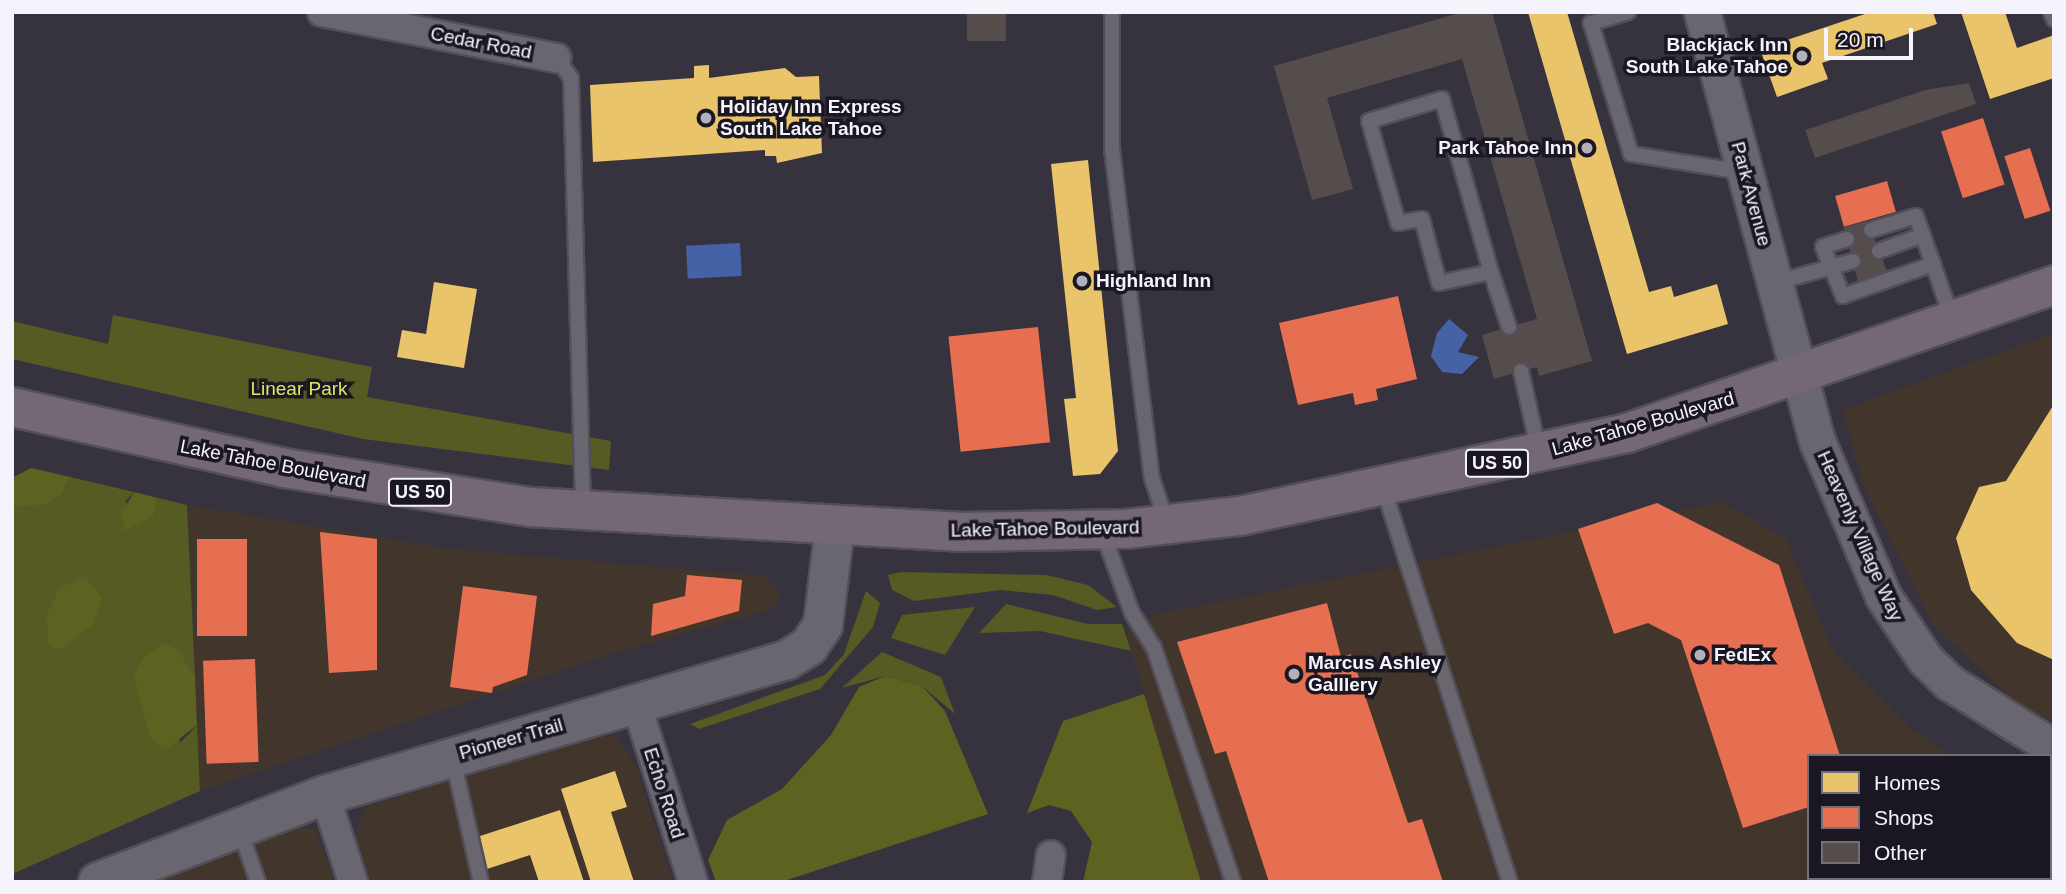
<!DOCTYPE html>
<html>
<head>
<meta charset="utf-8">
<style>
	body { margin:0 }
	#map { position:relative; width:2066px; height:894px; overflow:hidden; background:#36333f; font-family:Helvetica,sans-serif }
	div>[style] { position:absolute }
	.commercial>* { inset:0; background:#42362c }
	.green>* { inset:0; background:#565a23 }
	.forest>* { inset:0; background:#5e6220 }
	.water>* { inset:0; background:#4562a7; transform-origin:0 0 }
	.homes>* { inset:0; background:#e9c46a }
	.shops>* { inset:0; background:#e76f51; transform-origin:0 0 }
	.building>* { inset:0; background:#554d4c; transform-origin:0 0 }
	.roads { filter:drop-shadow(2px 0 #524f59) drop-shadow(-2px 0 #524f59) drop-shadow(0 2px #524f59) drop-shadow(0 -2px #524f59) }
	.service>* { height:14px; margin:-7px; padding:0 7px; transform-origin:7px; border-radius:7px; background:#696670 }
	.minor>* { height:28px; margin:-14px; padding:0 14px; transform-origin:14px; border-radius:14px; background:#696670 }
	.tertiary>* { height:35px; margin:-17.5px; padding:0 17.5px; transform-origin:17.5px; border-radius:17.5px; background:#696670 }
	.secondary>* { height:38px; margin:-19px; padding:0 19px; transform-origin:19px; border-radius:19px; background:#696670 }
	.trunk>* { height:38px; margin:-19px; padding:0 19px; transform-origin:19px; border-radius:19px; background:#746876 }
	.dots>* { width:19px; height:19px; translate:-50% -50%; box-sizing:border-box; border:4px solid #1a1722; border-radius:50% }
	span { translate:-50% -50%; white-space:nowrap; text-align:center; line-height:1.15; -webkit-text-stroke:7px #1a1722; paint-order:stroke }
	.shield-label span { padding:2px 5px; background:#1a1722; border:2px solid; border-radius:5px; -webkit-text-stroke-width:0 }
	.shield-label { font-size:18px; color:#f5f3fc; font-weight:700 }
	.street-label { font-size:19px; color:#f5f3fc }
	.poi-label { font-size:19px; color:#f5f3fc; font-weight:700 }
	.right { translate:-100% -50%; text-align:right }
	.left { translate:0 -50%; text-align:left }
	.park-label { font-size:19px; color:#dde765 }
	.frame { position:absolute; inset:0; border:14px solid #f5f3fc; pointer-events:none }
	.legend { position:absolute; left:1807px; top:754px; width:245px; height:126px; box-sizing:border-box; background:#1a1722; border:2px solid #726f79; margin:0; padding:9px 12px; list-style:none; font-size:21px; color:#f5f3fc }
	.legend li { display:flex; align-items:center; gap:14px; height:35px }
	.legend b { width:35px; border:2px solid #726f79 }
	.scale { position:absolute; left:1824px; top:28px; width:89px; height:32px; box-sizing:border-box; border:4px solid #f5f3fc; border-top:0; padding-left:9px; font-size:21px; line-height:24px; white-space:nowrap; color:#f5f3fc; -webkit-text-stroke:5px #1a1722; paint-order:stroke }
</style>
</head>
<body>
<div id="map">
	<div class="commercial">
		<i style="clip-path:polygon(2054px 333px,2054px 722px,2015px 702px,1933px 624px,1864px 487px,1842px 410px)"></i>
		<i style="clip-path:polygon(1722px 502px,1786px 539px,1833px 651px,1912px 730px,1953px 756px,1809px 756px,1809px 878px,2050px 878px,2050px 815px,2054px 882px,1201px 882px,1126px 633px,1152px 615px)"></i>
		<i style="clip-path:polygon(187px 505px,449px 549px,764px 576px,782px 593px,774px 609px,614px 653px,200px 791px)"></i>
		<i style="clip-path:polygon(615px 735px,635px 764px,673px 882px,371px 882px,355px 836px,365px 807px,595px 736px)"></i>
		<i style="clip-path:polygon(297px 826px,315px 830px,335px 882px,149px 882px)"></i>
	</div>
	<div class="green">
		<i style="clip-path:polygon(113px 315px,372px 367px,367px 397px,611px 441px,609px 470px,363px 439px,12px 359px,12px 321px,108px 344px)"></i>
		<i style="clip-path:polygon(70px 477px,134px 492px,125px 502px,154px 515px,158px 498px,187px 505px,195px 676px,178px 649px,180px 743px,197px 725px,200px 791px,12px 874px,12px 507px,61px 495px)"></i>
		<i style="clip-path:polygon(901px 572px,1046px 575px,1088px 585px,1117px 607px,1097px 610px,1053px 595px,1001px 590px,914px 601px,892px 590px,888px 575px)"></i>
		<i style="clip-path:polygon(866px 591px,880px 603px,873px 627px,820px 689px,699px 729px,690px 724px,825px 675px,844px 654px)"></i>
		<i style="clip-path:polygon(1006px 604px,1088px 624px,1122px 624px,1131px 651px,1040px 631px,979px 633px)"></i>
		<i style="clip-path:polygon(975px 607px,945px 655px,891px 638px,902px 615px)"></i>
		<i style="clip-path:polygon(882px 652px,941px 677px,955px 714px,922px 686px,885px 676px,842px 688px)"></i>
	</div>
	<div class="forest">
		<i style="clip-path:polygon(31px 468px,70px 477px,61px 495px,47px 504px,12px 507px,12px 478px)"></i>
		<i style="clip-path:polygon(134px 492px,158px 498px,154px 515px,125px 531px,121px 514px)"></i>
		<i style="clip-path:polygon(84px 577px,102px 597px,93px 624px,59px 650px,48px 644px,47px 615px,59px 588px)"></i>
		<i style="clip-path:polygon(164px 643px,178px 649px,195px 676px,197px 725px,165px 750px,150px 737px,134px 676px,143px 658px)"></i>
		<i style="clip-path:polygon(885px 676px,922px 686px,945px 711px,988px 814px,781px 882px,716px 882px,708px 860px,727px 820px,782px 789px,831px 735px,859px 687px)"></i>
		<i style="clip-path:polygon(1144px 694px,1201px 882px,1083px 882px,1092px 842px,1071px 811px,1049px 805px,1027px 813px,1063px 721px)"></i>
	</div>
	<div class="water">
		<i style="left:740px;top:243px;width:33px;height:54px;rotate:87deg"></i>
		<i style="clip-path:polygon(1449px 319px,1468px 335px,1458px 352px,1479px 357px,1462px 374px,1442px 372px,1431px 356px,1437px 333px)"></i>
	</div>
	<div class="homes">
		<i style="clip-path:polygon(1528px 12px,1567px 12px,1649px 292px,1671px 286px,1674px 297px,1717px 284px,1728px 324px,1627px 354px)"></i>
		<i style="clip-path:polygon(1871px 12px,1933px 12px,1937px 24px,1822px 63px,1828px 79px,1777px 97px,1760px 49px)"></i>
		<i style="clip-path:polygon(1961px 12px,2005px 12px,2017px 48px,2054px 35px,2054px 78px,1990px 99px)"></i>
		<i style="clip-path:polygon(709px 65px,709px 78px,785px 68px,796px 77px,819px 76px,822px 153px,777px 163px,776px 156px,765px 156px,765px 150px,593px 162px,590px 85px,694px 78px,694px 66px)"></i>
		<i style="clip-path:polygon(1088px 160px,1118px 451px,1100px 474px,1073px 476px,1064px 399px,1076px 398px,1051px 164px)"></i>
		<i style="clip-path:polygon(434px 282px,477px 289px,464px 368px,397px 357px,402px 330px,426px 334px)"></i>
		<i style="clip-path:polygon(2054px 404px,2054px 660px,2017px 643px,1971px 590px,1956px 538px,1979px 487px,2006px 481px)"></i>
		<i style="clip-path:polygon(615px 771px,627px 807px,611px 812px,634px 882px,591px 882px,561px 789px)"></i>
		<i style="clip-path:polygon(560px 810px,584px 882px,539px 882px,530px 855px,487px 869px,477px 837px)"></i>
	</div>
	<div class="shops">
		<i style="left:1983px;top:118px;width:70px;height:44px;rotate:72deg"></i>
		<i style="left:2030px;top:148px;width:66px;height:27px;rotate:72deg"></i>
		<i style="left:1887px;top:181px;width:32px;height:54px;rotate:74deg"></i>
		<i style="clip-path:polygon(1398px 296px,1417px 379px,1376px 389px,1378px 400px,1355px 405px,1353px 393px,1298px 405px,1279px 323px)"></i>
		<i style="left:1038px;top:327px;width:116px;height:90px;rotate:84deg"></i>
		<i style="clip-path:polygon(1657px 503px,1779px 565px,1840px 756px,1809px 756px,1809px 807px,1743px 828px,1681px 640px,1648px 623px,1614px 634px,1578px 529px)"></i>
		<i style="clip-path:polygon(320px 532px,377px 539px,377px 670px,329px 673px)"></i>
		<i style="left:197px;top:539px;width:50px;height:97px"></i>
		<i style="clip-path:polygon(687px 575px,742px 580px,739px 611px,651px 636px,653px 604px,685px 596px)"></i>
		<i style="clip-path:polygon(463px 586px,537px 596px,527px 675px,493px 687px,492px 693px,450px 687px)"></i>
		<i style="clip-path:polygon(1327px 603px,1341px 657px,1351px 654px,1408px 823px,1422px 819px,1443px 882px,1269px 882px,1226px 751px,1215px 754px,1177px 642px)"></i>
		<i style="left:255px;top:659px;width:103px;height:52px;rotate:88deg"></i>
	</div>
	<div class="building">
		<i style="left:967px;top:12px;width:39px;height:29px"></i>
		<i style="clip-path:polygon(1463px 12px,1492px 12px,1592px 361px,1539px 376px,1537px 367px,1494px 379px,1482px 335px,1537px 319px,1462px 59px,1327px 98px,1353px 189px,1312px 200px,1274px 66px)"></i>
		<i style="clip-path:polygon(1969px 83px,1976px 104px,1815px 158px,1805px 130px,1925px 90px)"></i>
		<i style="clip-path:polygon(1867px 221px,1890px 278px,1859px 286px,1844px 227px)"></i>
	</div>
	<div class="roads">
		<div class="service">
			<i style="left:1112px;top:12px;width:137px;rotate:90deg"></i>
			<i style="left:1112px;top:149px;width:331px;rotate:83.1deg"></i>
			<i style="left:1152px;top:478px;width:48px;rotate:71.9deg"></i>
			<i style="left:1628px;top:12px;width:39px;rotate:163deg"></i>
			<i style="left:1591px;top:23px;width:137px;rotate:73deg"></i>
			<i style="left:1631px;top:154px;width:113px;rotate:9.1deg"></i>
			<i style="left:2051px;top:12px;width:8px;rotate:67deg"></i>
			<i style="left:557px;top:58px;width:24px;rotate:55deg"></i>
			<i style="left:571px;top:78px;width:429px;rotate:88.4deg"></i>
			<i style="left:1442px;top:99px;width:180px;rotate:74.2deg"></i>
			<i style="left:1491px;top:272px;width:53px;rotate:168.1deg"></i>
			<i style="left:1439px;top:283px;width:66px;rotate:-104.9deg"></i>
			<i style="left:1422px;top:219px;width:24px;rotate:171deg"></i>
			<i style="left:1398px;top:223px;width:106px;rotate:-105.9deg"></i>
			<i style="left:1369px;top:121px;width:76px;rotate:-16.8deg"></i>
			<i style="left:1871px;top:230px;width:47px;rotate:-17.3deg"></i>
			<i style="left:1916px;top:216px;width:108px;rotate:70.6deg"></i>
			<i style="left:1847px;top:239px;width:25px;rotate:162deg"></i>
			<i style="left:1823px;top:247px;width:53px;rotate:67.8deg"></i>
			<i style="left:1843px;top:296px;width:96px;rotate:-19.6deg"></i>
			<i style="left:1879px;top:251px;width:47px;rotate:-20deg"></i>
			<i style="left:1491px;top:272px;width:58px;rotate:71.9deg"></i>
			<i style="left:1774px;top:283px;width:82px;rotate:-15.6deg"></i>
			<i style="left:1521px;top:371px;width:83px;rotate:77.5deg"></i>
			<i style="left:1383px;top:487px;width:415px;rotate:72.2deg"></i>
			<i style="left:1102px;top:531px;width:87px;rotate:69.9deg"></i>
			<i style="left:1132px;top:613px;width:41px;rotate:57.8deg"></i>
			<i style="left:1154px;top:648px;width:247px;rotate:71.3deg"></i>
			<i style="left:453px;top:760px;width:125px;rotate:77.1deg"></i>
			<i style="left:239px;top:828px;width:57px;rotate:70.6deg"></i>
		</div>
		<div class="minor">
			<i style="left:322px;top:12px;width:239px;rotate:11.1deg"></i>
			<i style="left:636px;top:703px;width:188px;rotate:72.3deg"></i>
			<i style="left:325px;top:795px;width:91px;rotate:72.2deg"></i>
			<i style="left:1047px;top:882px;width:27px;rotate:-82deg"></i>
		</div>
		<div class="tertiary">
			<i style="left:1702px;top:12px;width:444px;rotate:75deg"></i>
			<i style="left:1817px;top:441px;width:168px;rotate:66.9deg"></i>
			<i style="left:1883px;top:596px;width:76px;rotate:56.3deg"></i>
			<i style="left:1925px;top:659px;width:35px;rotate:44deg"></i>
			<i style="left:1950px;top:683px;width:123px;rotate:32deg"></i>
		</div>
		<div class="secondary">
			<i style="left:98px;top:882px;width:243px;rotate:-21deg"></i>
			<i style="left:325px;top:795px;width:481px;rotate:-16.3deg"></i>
			<i style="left:787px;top:660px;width:26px;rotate:-32deg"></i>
			<i style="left:809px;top:646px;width:25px;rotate:-56deg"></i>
			<i style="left:823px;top:625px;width:100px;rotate:-83.1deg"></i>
		</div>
		<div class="trunk">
			<i style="left:12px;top:407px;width:279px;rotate:12.6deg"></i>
			<i style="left:284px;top:468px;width:249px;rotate:9deg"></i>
			<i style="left:530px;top:507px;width:430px;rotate:3.3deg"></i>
			<i style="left:959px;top:532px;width:167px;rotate:-1deg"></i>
			<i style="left:1126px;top:529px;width:115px;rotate:-6.5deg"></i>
			<i style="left:1240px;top:516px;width:396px;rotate:-12.1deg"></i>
			<i style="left:1627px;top:433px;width:452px;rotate:-19.1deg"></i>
		</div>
	</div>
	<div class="dots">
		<i style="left:1802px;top:56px;background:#b2b0ba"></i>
		<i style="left:706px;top:118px;background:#b2b0ba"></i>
		<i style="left:1587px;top:148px;background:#b2b0ba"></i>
		<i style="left:1082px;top:281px;background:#b2b0ba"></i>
		<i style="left:1700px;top:655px;background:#b2b0ba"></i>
		<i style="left:1294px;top:674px;background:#b2b0ba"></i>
	</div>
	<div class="shield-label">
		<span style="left:1497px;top:463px">US 50</span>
		<span style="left:420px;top:492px">US 50</span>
	</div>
	<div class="street-label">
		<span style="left:481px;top:43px;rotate:11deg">Cedar Road</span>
		<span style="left:1751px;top:194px;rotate:75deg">Park Avenue</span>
		<span style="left:1643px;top:424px;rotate:-16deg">Lake Tahoe Boulevard</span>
		<span style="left:273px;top:464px;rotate:11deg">Lake Tahoe Boulevard</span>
		<span style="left:1045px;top:529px;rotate:-1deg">Lake Tahoe Boulevard</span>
		<span style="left:1860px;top:536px;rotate:66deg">Heavenly Village Way</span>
		<span style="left:511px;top:739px;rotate:-16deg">Pioneer Trail</span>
		<span style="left:664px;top:793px;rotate:72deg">Echo Road</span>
	</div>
	<div class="poi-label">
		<span class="right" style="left:1788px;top:56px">Blackjack Inn<br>South Lake Tahoe</span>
		<span class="left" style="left:720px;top:118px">Holiday Inn Express<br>South Lake Tahoe</span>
		<span class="right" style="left:1573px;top:148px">Park Tahoe Inn</span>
		<span class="left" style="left:1096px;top:281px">Highland Inn</span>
		<span class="left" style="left:1714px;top:655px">FedEx</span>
		<span class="left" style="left:1308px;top:674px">Marcus Ashley<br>Galllery</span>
	</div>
	<div class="park-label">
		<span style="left:299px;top:389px">Linear Park</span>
	</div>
	<div class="frame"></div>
	<ul class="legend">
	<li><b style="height:19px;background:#e9c46a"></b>Homes</li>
	<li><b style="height:19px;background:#e76f51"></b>Shops</li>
	<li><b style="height:19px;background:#554d4c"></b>Other</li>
	</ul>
	<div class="scale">20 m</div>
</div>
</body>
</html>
